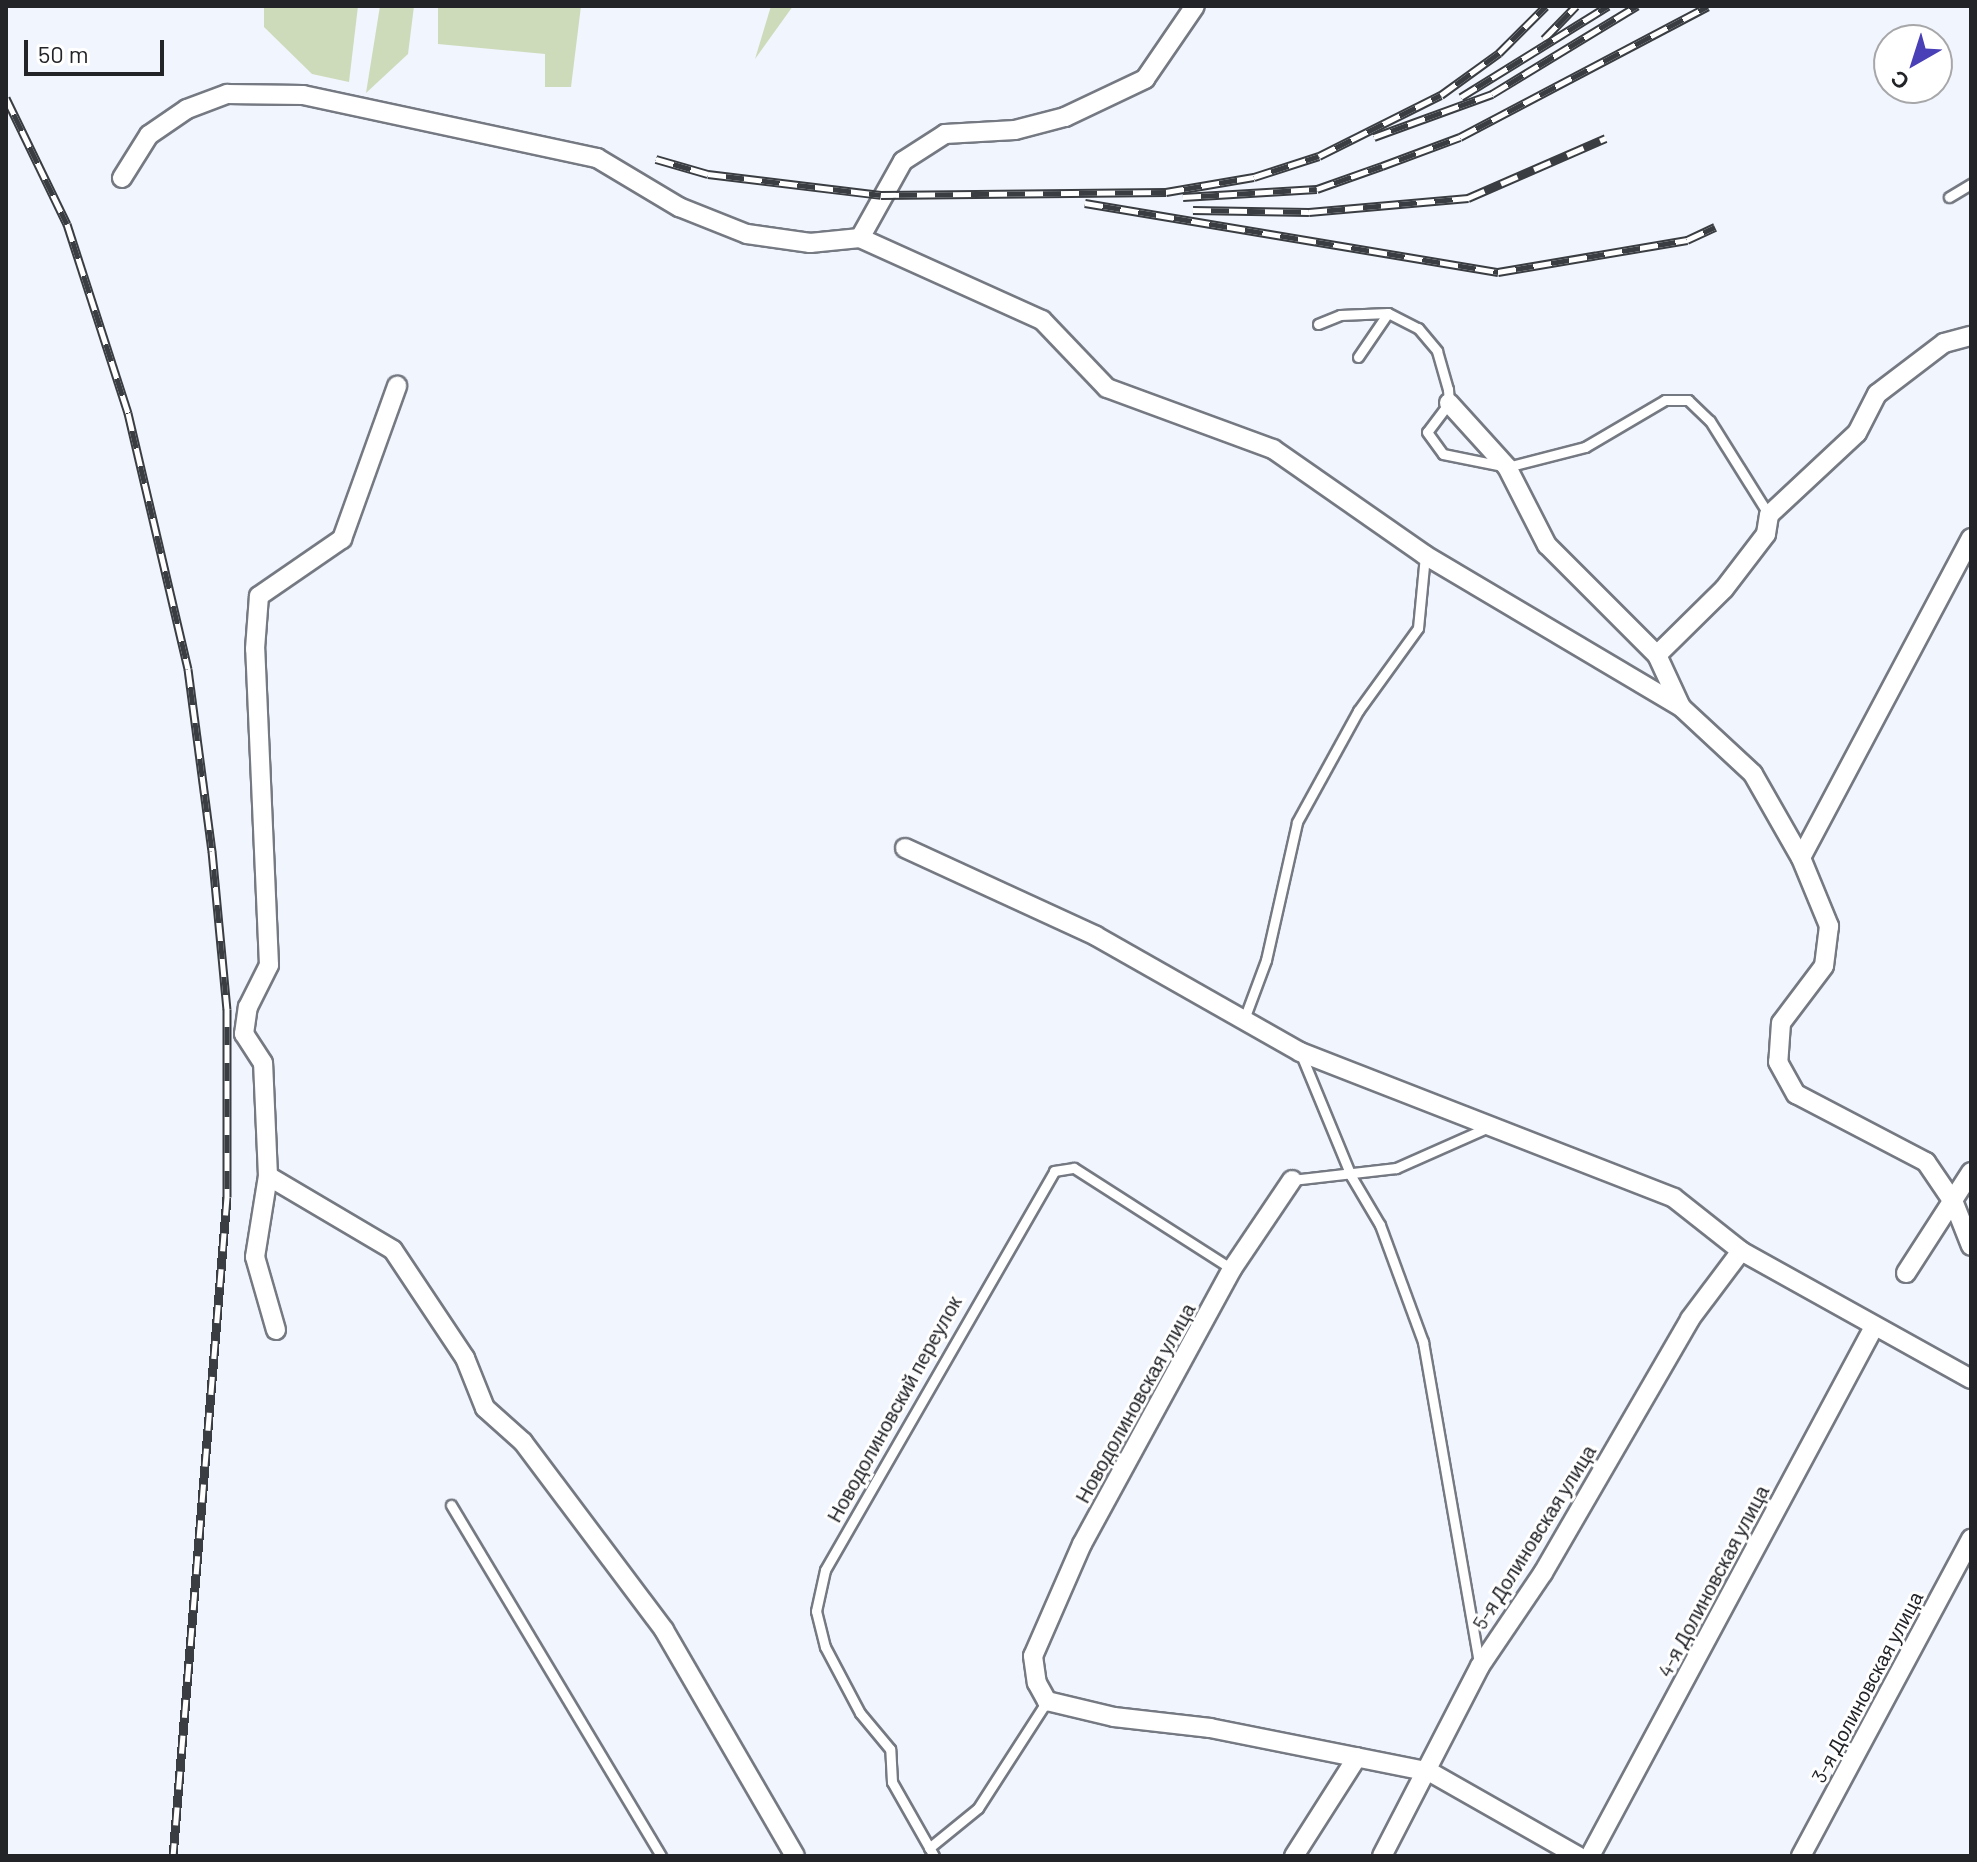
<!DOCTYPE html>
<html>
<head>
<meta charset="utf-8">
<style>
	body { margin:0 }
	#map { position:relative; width:1977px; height:1862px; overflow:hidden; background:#f1f5fd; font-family:Barlow,sans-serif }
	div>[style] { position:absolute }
	.green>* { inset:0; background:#cddbba }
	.roads { filter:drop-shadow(2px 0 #757982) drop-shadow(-2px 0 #757982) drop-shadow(0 2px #757982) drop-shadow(0 -2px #757982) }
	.lane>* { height:9px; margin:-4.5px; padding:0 4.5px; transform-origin:4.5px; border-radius:4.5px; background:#fff }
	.street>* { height:18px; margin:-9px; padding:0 9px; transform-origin:9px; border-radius:9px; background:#fff }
	.rail>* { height:9px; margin-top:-4.5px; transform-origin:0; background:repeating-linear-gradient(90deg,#fff 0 18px,#3a3d41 0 36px); box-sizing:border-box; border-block:2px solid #3a3d41 }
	span { translate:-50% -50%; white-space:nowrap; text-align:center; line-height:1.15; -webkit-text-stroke:6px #fff; paint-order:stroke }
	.street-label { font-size:20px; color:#222428 }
	.frame { position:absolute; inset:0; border:8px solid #222428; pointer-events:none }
	.north { position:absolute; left:1873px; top:24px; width:80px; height:80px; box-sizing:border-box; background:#fff; border:2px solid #a7a7a9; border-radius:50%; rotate:219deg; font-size:22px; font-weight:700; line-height:32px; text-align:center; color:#222428 }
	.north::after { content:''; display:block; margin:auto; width:28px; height:36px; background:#493fb6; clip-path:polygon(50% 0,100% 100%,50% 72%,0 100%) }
	.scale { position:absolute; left:24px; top:40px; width:140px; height:36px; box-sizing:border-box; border:4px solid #222428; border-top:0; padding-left:10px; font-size:24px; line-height:28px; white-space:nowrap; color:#222428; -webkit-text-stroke:6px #fff; paint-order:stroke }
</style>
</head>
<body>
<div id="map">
	<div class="green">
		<i style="clip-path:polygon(264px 6px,358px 6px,349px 82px,312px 74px,264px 27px)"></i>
		<i style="clip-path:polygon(380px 6px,414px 6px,408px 54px,366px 93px)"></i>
		<i style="clip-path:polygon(438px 6px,581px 6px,571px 87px,545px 87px,545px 54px,438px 44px)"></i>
		<i style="clip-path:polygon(771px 6px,793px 6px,755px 59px)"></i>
	</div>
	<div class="roads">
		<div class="lane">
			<i style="left:1949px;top:197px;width:26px;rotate:-31deg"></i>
			<i style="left:1318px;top:324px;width:24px;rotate:-22deg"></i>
			<i style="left:1340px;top:315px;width:48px;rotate:-2.4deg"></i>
			<i style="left:1388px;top:313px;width:34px;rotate:27deg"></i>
			<i style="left:1418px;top:328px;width:30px;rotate:50deg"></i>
			<i style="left:1437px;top:351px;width:40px;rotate:74deg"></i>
			<i style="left:1448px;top:389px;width:14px;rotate:86deg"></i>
			<i style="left:1449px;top:403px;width:36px;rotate:127deg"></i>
			<i style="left:1427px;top:432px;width:27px;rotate:54deg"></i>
			<i style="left:1443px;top:454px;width:65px;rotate:11.5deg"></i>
			<i style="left:1507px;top:467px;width:81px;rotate:-14.4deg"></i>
			<i style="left:1585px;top:447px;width:93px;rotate:-30.4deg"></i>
			<i style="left:1665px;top:400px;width:23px"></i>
			<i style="left:1688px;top:400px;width:30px;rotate:44deg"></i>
			<i style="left:1710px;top:421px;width:111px;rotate:57.9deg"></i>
			<i style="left:1358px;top:357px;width:53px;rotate:-55.7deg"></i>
			<i style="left:1243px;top:1022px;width:66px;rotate:-69.6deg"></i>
			<i style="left:1266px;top:960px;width:141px;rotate:-77.3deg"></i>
			<i style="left:1297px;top:822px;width:127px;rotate:-61.2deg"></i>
			<i style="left:1358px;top:711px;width:102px;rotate:-54.1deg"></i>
			<i style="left:1418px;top:628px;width:73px;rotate:-84.5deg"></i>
			<i style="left:1300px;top:1052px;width:134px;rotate:67.6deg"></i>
			<i style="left:1351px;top:1176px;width:57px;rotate:59.4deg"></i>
			<i style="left:1380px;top:1225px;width:125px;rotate:69.8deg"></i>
			<i style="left:1423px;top:1342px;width:326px;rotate:80.1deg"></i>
			<i style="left:1292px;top:1180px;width:105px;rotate:-6.6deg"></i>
			<i style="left:1396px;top:1168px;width:96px;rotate:-23.9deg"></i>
			<i style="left:451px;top:1505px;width:409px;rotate:59.1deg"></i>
			<i style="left:929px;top:1848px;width:63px;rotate:-39.2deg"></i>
			<i style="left:978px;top:1808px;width:127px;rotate:-57.2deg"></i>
			<i style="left:934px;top:1856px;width:85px;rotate:-119.6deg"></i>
			<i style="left:892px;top:1782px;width:33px;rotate:-93deg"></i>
			<i style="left:890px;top:1749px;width:47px;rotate:-129.8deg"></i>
			<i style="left:860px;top:1713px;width:75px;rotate:-117.9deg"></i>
			<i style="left:825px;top:1647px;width:37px;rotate:-104deg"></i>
			<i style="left:816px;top:1611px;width:42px;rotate:-77.6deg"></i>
			<i style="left:825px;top:1570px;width:460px;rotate:-60.1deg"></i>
			<i style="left:1054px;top:1171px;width:20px;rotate:-9deg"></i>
			<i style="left:1074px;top:1168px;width:188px;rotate:32.6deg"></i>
		</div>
		<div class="street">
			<i style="left:122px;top:178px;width:51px;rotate:-57.9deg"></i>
			<i style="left:149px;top:135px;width:46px;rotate:-34.4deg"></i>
			<i style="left:187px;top:109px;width:43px;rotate:-20.6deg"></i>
			<i style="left:227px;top:94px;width:76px;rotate:0.8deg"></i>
			<i style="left:303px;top:95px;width:301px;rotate:12.1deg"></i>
			<i style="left:597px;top:158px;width:96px;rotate:30.9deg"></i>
			<i style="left:679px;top:207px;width:73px;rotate:21.7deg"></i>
			<i style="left:747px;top:234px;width:64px;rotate:8.1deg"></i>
			<i style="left:810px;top:243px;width:50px;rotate:-5.7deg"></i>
			<i style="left:860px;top:238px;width:200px;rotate:24.3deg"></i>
			<i style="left:1042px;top:320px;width:94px;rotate:46.3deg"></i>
			<i style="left:1107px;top:388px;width:177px;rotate:20.2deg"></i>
			<i style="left:1273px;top:449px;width:185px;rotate:34.9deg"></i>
			<i style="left:1425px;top:555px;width:298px;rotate:30.7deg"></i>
			<i style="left:1681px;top:707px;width:98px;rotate:42.9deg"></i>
			<i style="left:1753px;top:774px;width:97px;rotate:60.3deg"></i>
			<i style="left:860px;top:238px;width:88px;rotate:-60.8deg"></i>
			<i style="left:903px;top:161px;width:50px;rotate:-32.7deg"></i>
			<i style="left:945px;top:134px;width:70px;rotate:-3.3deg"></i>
			<i style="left:1015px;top:130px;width:52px;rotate:-14.6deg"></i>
			<i style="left:1065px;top:117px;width:89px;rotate:-25.4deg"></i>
			<i style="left:1145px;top:79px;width:88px;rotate:-55.6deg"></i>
			<i style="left:1449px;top:403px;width:86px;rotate:47.8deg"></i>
			<i style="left:1507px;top:467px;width:88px;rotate:62.9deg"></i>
			<i style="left:1547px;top:545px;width:156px;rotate:45deg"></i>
			<i style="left:1657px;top:655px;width:57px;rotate:65.2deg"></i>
			<i style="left:1971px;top:538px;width:362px;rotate:118deg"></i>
			<i style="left:1801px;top:858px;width:74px;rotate:67.6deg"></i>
			<i style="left:1829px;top:926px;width:40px;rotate:97.1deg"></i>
			<i style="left:1824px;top:966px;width:71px;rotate:127deg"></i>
			<i style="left:1781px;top:1023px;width:39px;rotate:94deg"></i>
			<i style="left:1778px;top:1062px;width:37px;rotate:61deg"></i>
			<i style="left:1796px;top:1094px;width:147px;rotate:27.6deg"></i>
			<i style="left:1926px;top:1162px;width:50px;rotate:55.7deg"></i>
			<i style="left:1954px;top:1203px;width:46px;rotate:68.4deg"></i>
			<i style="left:1657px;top:655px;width:94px;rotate:-44.6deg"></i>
			<i style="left:1724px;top:589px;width:69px;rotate:-52.6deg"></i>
			<i style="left:1766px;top:534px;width:19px;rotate:-81deg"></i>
			<i style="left:1769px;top:515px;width:120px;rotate:-43deg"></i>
			<i style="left:1857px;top:433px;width:44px;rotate:-62.9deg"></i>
			<i style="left:1877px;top:394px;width:84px;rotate:-37.3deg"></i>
			<i style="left:1944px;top:343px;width:28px;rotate:-15deg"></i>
			<i style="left:905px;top:848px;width:210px;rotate:24.7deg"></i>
			<i style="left:1096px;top:936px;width:235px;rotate:29.6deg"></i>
			<i style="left:1300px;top:1052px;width:401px;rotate:21.3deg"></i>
			<i style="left:1674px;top:1198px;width:85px;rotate:38.3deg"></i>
			<i style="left:1741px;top:1251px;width:263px;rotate:29.1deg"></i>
			<i style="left:268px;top:1176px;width:145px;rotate:30.6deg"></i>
			<i style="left:393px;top:1250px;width:130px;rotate:56.3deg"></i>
			<i style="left:465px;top:1358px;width:54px;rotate:68.2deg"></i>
			<i style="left:485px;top:1408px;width:51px;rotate:41.8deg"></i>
			<i style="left:523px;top:1442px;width:235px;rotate:53.1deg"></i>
			<i style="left:664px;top:1630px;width:261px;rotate:59.9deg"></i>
			<i style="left:1292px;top:1180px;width:107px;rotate:124deg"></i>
			<i style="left:1232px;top:1269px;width:313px;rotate:118.6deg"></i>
			<i style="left:1082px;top:1544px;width:122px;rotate:113.6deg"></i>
			<i style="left:1033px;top:1656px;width:27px;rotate:82deg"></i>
			<i style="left:1037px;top:1683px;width:21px;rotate:61deg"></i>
			<i style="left:1047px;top:1701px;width:69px;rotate:13.4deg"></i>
			<i style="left:1114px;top:1717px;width:97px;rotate:6.5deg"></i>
			<i style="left:1210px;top:1728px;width:224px;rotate:11.3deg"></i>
			<i style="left:1430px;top:1772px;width:170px;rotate:29.6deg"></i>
			<i style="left:1906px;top:1273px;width:120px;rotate:-57.2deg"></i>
			<i style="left:276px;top:1330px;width:76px;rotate:-106deg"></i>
			<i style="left:255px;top:1257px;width:82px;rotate:-80.9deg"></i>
			<i style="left:268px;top:1176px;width:113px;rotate:-92.5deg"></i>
			<i style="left:263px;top:1063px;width:35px;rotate:-123deg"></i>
			<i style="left:244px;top:1034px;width:27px;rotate:-82deg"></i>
			<i style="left:248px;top:1007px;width:47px;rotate:-63.4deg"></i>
			<i style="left:269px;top:965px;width:316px;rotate:-92.5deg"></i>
			<i style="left:255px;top:649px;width:53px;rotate:-85.7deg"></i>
			<i style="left:259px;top:596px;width:101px;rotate:-34.5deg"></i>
			<i style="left:342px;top:539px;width:163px;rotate:-70.2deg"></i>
			<i style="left:1294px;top:1856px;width:117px;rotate:-57.5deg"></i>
			<i style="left:1382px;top:1856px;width:214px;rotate:-62.7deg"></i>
			<i style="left:1480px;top:1666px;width:112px;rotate:-55.9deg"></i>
			<i style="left:1543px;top:1573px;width:293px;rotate:-59.9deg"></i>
			<i style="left:1690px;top:1319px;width:85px;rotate:-53.1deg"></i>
			<i style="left:1590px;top:1856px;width:600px;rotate:-61.77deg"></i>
			<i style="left:1801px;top:1856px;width:360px;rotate:-61.8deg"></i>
		</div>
	</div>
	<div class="rail">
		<i style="left:1544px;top:39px;width:46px;rotate:-45.9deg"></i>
		<i style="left:1461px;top:97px;width:173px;rotate:-31.8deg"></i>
		<i style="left:6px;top:98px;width:140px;rotate:64.2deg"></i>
		<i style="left:67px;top:224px;width:199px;rotate:72.1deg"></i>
		<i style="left:128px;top:413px;width:263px;rotate:76.8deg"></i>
		<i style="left:188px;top:669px;width:184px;rotate:82.5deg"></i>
		<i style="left:212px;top:851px;width:159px;rotate:84.6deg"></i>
		<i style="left:227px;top:1009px;width:188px;rotate:90deg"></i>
		<i style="left:227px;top:1197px;width:661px;rotate:94.68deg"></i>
		<i style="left:1374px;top:137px;width:126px;rotate:-20deg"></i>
		<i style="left:1492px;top:94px;width:170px;rotate:-31.3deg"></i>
		<i style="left:656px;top:159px;width:54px;rotate:16.1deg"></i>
		<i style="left:708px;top:174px;width:174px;rotate:6.9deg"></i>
		<i style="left:881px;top:195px;width:285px;rotate:-0.6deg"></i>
		<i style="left:1166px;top:192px;width:89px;rotate:-9.7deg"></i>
		<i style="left:1254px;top:177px;width:68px;rotate:-17.9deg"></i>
		<i style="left:1319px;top:156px;width:136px;rotate:-26.6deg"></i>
		<i style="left:1441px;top:95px;width:72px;rotate:-35.9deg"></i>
		<i style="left:1499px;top:53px;width:66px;rotate:-45deg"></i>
		<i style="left:1183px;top:197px;width:134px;rotate:-3.4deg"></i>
		<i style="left:1317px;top:189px;width:69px;rotate:-19.5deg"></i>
		<i style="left:1382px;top:166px;width:83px;rotate:-20.4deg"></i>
		<i style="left:1460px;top:137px;width:280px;rotate:-27.8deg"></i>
		<i style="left:1085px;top:203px;width:419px;rotate:9.5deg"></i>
		<i style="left:1498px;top:272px;width:192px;rotate:-9.6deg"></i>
		<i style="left:1687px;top:240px;width:31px;rotate:-25deg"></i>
		<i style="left:1193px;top:210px;width:116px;rotate:1deg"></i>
		<i style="left:1309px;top:212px;width:160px;rotate:-5deg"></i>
		<i style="left:1468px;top:198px;width:150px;rotate:-23.5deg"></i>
	</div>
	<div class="street-label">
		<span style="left:1135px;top:1403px;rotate:-61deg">Новодолиновская улица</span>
		<span style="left:894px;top:1409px;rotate:-61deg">Новодолиновский переулок</span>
		<span style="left:1534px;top:1537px;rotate:-58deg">5-я Долиновская улица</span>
		<span style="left:1713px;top:1581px;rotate:-62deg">4-я Долиновская улица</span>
		<span style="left:1867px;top:1687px;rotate:-62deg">3-я Долиновская улица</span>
	</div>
	<div class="frame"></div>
	<div class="north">С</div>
	<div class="scale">50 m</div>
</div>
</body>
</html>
